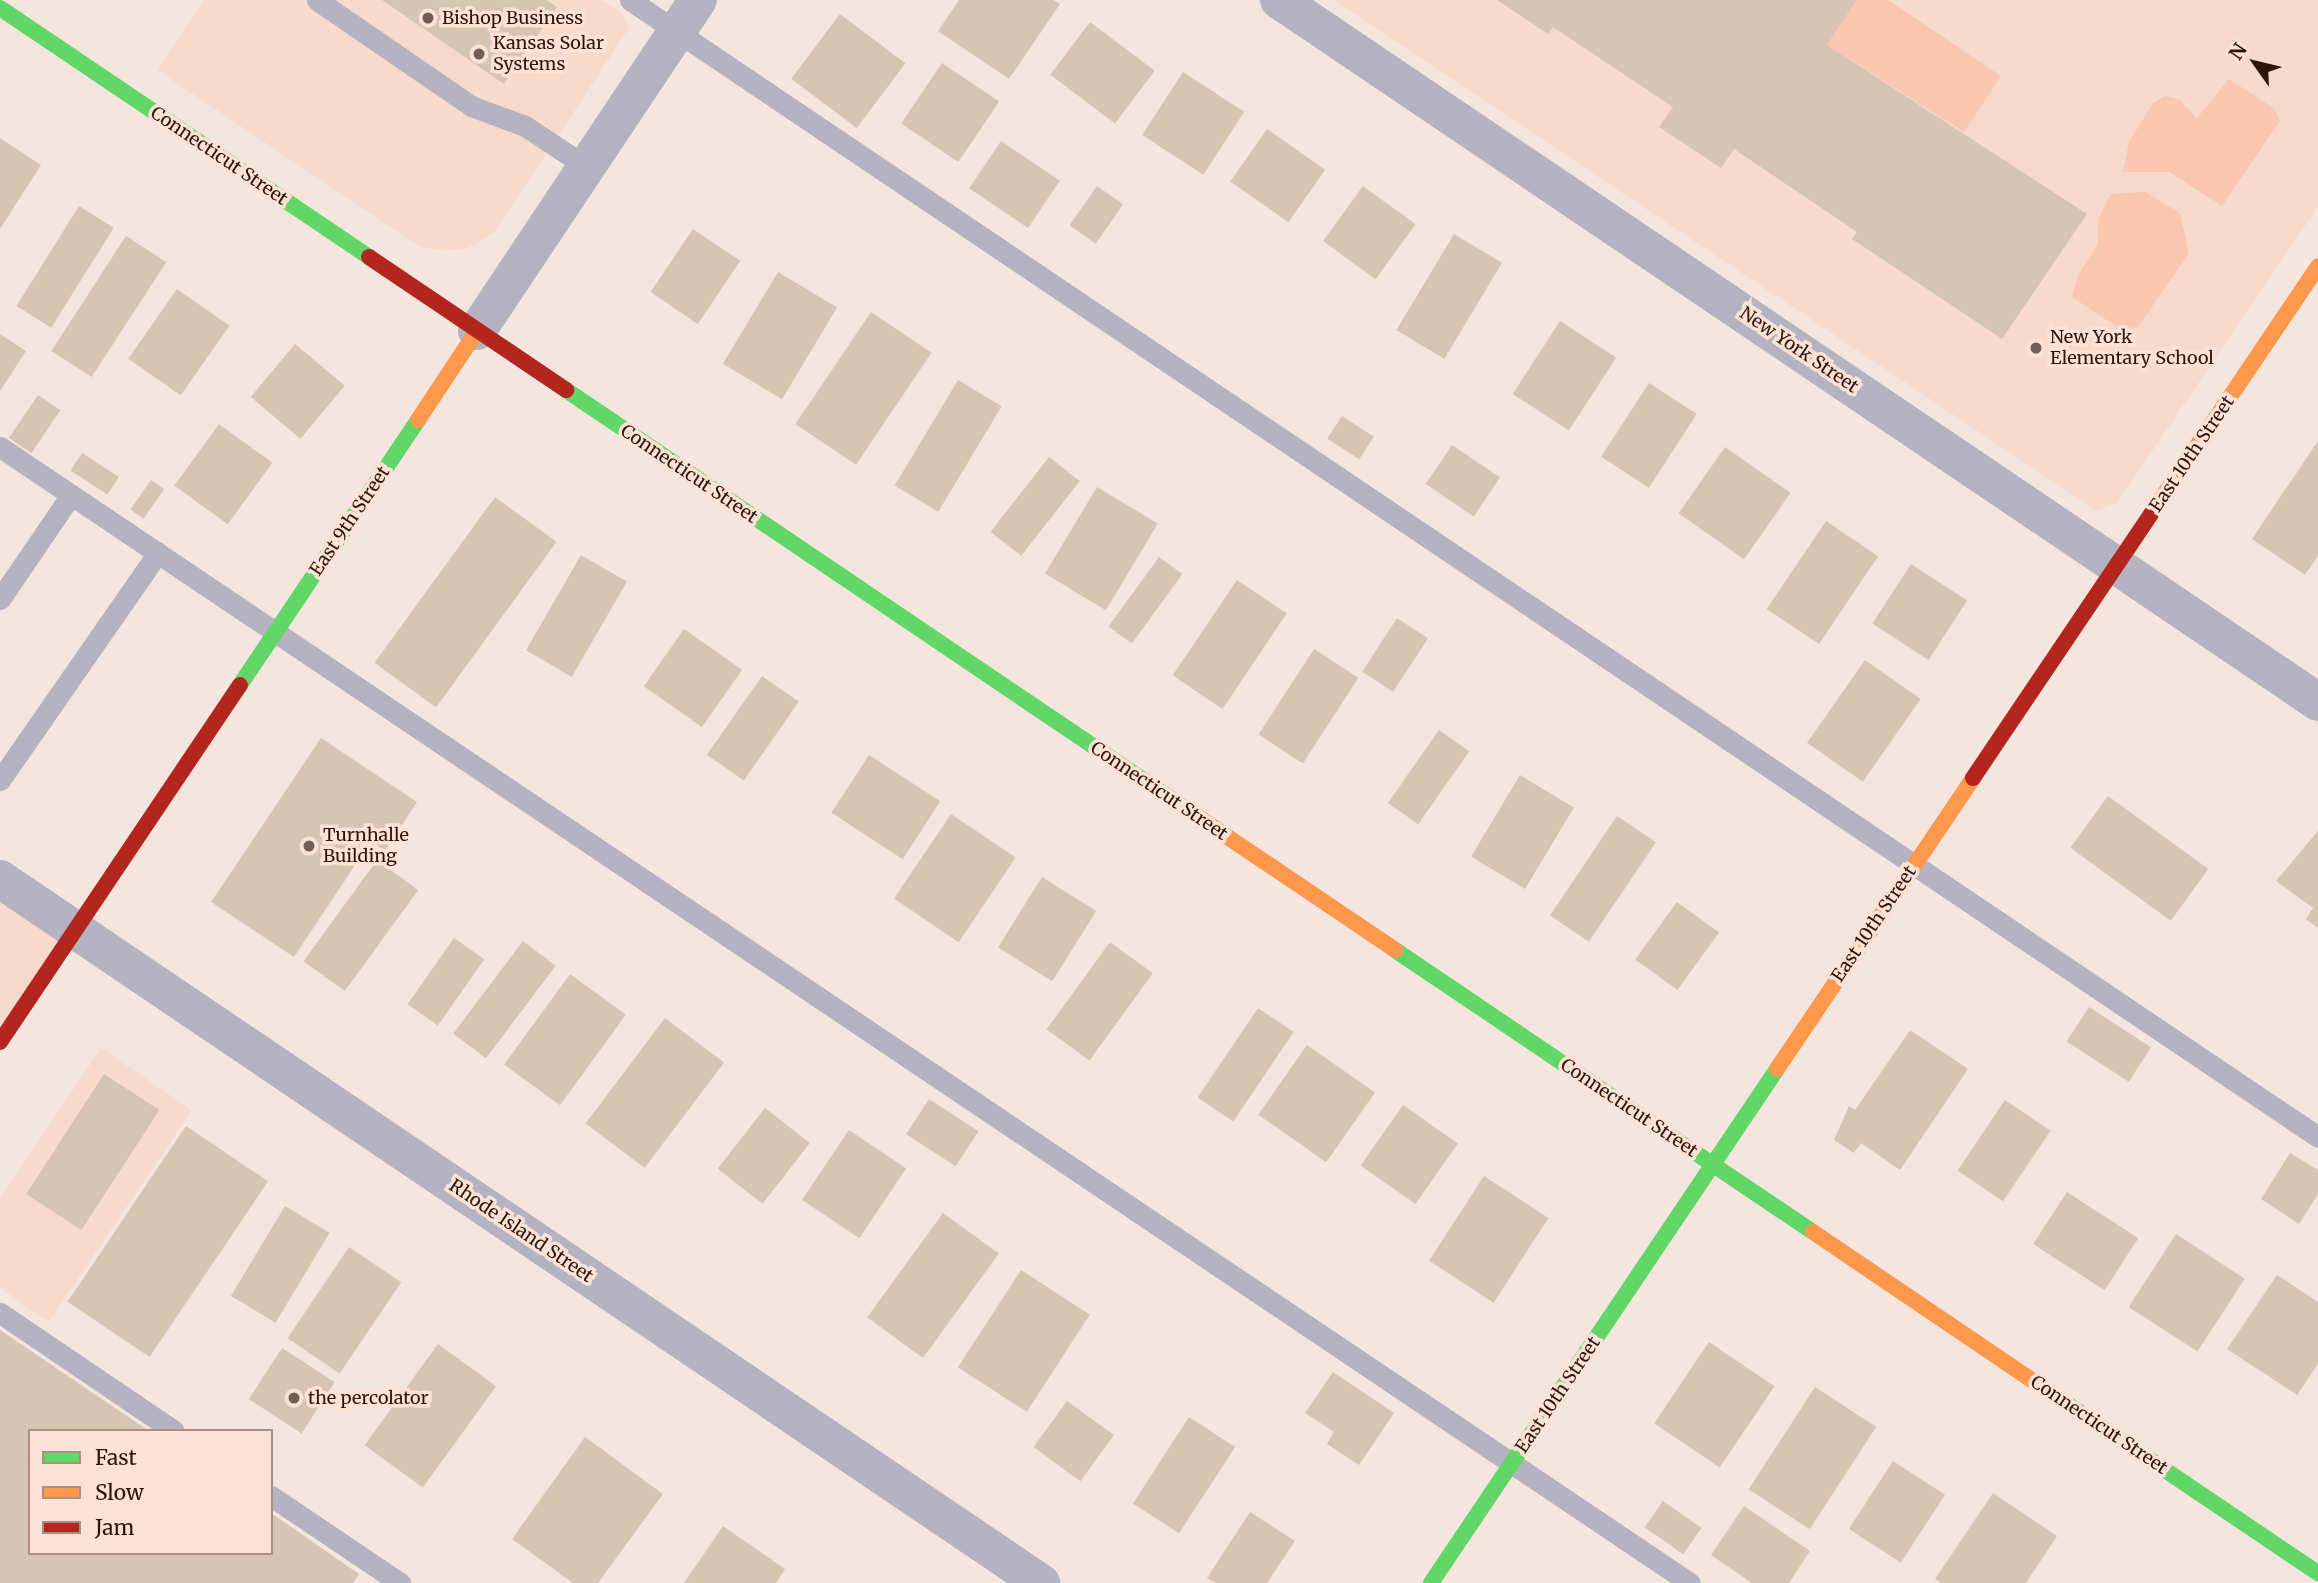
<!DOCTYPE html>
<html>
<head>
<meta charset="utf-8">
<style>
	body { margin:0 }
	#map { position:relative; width:2318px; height:1583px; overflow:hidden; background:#f4e6de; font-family:Merriweather,serif }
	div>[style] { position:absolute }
	.built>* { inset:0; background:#f8dacc }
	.green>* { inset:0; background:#fac8b0 }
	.building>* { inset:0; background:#d7c5b4; transform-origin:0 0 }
	.lane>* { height:21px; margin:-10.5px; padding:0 10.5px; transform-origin:10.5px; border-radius:10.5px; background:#b5b3c1 }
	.street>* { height:38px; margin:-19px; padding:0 19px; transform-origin:19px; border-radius:19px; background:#b5b3c1 }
	.fast>* { height:16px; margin:-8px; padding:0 8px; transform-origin:8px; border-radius:8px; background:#63d668 }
	.slow>* { height:16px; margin:-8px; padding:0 8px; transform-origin:8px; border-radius:8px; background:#ff974d }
	.jam>* { height:16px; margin:-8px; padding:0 8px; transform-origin:8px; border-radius:8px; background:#b3261e }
	.dots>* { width:19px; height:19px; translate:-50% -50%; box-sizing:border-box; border:4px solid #fce2d6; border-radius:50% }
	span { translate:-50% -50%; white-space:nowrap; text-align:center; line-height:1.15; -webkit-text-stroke:7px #fce2d6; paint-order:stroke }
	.poi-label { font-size:18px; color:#2c150a }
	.left { translate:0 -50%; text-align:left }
	.street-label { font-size:18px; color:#2c150a }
	.legend { position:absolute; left:28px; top:1429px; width:245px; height:126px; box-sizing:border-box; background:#fce2d6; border:2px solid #a99084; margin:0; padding:9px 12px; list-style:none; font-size:21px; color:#2c150a }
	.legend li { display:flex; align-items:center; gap:14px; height:35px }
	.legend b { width:35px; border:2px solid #a99084 }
	.north { position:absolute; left:2220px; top:28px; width:70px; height:70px; -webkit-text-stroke:5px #fce2d6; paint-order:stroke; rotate:304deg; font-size:19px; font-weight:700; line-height:28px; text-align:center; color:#2c150a }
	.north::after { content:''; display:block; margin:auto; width:24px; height:32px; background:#2c150a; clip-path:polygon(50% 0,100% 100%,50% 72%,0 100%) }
</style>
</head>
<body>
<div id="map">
	<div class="built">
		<i style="clip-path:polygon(204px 0,602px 0,622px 13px,629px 28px,494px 233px,468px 248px,443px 251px,419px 246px,157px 70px)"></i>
		<i style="clip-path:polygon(1334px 0,2318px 0,2318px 207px,2117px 503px,2097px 511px)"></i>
		<i style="clip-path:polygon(0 879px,75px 930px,0 1042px)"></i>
		<i style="clip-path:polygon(101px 1048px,192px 1110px,49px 1322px,0 1288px,0 1198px)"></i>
	</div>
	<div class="green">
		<i style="clip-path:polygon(1857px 0,1888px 0,2001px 76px,1964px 132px,1827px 45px)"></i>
		<i style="clip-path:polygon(2229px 79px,2275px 109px,2280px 121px,2222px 206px,2169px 172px,2123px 172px,2129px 142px,2153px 103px,2165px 96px,2179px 99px,2197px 118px)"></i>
		<i style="clip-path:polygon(2145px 192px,2180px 213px,2189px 253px,2138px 327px,2120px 329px,2072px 297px,2078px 275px,2098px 244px,2098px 219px,2111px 194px)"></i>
	</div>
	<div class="building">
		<i style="clip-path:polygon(382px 0,547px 0,557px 7px,504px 84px)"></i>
		<i style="clip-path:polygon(959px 0,1053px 0,1060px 4px,1009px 79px,938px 31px)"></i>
		<i style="clip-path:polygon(1497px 0,1857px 0,1827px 45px,2087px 214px,2002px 339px,1852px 239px,1857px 232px,1734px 149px,1721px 168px,1659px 127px,1673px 107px,1553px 27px,1548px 34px)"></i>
		<i style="left:840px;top:14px;width:82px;height:81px;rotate:37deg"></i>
		<i style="left:1090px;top:22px;width:81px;height:66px;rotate:37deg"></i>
		<i style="left:942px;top:63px;width:69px;height:73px;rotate:34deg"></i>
		<i style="left:1183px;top:72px;width:73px;height:75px;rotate:33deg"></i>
		<i style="left:1267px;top:129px;width:71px;height:64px;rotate:35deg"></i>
		<i style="clip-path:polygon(0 138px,41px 165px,0 229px)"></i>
		<i style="left:1001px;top:141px;width:71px;height:57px;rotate:34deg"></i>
		<i style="left:1097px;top:186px;width:32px;height:48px;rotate:35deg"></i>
		<i style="left:1363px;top:186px;width:65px;height:68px;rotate:36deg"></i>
		<i style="left:79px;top:206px;width:41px;height:118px;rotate:32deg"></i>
		<i style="left:693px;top:229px;width:57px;height:76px;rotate:34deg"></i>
		<i style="left:1454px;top:234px;width:56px;height:112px;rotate:31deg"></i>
		<i style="left:126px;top:236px;width:48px;height:137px;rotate:33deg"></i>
		<i style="left:778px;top:272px;width:69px;height:107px;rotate:31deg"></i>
		<i style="left:177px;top:289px;width:64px;height:85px;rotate:35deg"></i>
		<i style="left:871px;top:312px;width:73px;height:135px;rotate:34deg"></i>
		<i style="left:1560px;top:321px;width:67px;height:87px;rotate:33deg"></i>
		<i style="clip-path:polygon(0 334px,26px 351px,0 391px)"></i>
		<i style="left:295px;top:344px;width:65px;height:69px;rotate:40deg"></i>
		<i style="left:958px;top:380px;width:51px;height:123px;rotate:31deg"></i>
		<i style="left:1649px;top:383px;width:57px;height:88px;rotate:33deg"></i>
		<i style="left:38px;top:395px;width:27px;height:52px;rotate:34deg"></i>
		<i style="left:1342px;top:416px;width:38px;height:27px;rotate:33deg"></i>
		<i style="left:219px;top:424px;width:66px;height:76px;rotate:36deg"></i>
		<i style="clip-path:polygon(2318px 441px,2318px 556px,2305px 575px,2252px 539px)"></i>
		<i style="left:1452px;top:445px;width:58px;height:47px;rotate:34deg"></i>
		<i style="left:1725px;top:447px;width:80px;height:81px;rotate:35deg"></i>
		<i style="left:82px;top:453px;width:44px;height:21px;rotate:33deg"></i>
		<i style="left:1049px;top:457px;width:39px;height:95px;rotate:38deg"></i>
		<i style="left:151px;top:480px;width:16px;height:36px;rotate:35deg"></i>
		<i style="left:1097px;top:487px;width:71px;height:101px;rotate:31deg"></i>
		<i style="left:495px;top:497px;width:76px;height:205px;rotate:36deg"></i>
		<i style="left:1826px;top:521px;width:63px;height:106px;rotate:34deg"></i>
		<i style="left:581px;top:555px;width:53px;height:110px;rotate:30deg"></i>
		<i style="left:1159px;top:557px;width:29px;height:86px;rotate:36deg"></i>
		<i style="left:1911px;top:564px;width:67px;height:71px;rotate:33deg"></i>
		<i style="left:1237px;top:580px;width:60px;height:115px;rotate:34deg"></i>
		<i style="left:1397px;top:618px;width:37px;height:64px;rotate:33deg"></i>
		<i style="left:684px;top:629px;width:71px;height:70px;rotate:35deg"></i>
		<i style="left:1314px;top:649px;width:53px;height:102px;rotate:33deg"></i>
		<i style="left:1865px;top:660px;width:68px;height:101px;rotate:35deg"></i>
		<i style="left:762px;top:676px;width:45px;height:96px;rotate:35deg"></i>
		<i style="left:1439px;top:730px;width:37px;height:89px;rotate:35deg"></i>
		<i style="clip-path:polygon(321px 738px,417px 802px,385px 851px,371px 841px,294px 957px,211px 902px)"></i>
		<i style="left:869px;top:755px;width:85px;height:69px;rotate:33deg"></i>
		<i style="left:1520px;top:775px;width:63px;height:95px;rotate:31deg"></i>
		<i style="left:2108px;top:796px;width:124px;height:64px;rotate:36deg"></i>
		<i style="left:951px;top:814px;width:78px;height:102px;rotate:34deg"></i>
		<i style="left:1617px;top:816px;width:47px;height:120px;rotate:34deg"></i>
		<i style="clip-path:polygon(2318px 831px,2318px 928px,2306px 919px,2313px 908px,2276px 881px)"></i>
		<i style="left:377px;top:860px;width:51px;height:125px;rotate:36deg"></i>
		<i style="left:1042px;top:877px;width:64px;height:83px;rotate:32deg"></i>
		<i style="left:1677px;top:902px;width:52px;height:71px;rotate:36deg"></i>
		<i style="left:454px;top:938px;width:37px;height:81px;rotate:35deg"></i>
		<i style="left:523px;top:941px;width:41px;height:116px;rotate:37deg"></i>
		<i style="left:1110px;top:942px;width:53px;height:108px;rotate:36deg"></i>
		<i style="left:570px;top:974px;width:69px;height:112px;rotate:36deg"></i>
		<i style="left:2089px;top:1007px;width:74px;height:41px;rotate:33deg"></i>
		<i style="left:1258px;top:1008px;width:43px;height:108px;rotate:34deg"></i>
		<i style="left:665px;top:1018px;width:74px;height:132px;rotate:37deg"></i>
		<i style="clip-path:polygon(1910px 1030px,1968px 1069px,1900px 1170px,1861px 1143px,1854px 1153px,1834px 1140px,1849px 1106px,1855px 1110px)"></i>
		<i style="left:1307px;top:1045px;width:83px;height:85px;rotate:35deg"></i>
		<i style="left:104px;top:1074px;width:66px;height:143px;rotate:33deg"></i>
		<i style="left:929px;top:1099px;width:59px;height:42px;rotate:33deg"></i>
		<i style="left:2005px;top:1100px;width:55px;height:85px;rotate:34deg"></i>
		<i style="left:1403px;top:1105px;width:67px;height:74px;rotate:35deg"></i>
		<i style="left:765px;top:1108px;width:57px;height:77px;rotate:38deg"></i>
		<i style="left:186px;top:1126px;width:99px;height:212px;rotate:34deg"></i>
		<i style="left:849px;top:1130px;width:69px;height:84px;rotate:34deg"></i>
		<i style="clip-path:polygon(2290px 1153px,2318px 1170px,2318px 1194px,2299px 1224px,2261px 1199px)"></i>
		<i style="left:1484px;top:1176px;width:77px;height:101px;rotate:33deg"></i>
		<i style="left:2067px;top:1192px;width:85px;height:62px;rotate:33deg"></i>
		<i style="left:285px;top:1206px;width:52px;height:105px;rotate:31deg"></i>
		<i style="left:943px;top:1213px;width:69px;height:129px;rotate:36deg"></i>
		<i style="left:2176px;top:1234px;width:82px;height:87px;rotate:33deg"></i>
		<i style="left:349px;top:1247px;width:63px;height:110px;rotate:34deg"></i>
		<i style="left:1021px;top:1270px;width:82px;height:116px;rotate:33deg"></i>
		<i style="clip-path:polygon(2277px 1275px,2318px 1302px,2318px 1364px,2297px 1395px,2227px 1349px)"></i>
		<i style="clip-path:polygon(0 1330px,149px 1431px,30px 1431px,30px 1553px,271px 1553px,271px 1513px,359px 1574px,353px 1583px,0 1583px)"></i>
		<i style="left:1709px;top:1342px;width:79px;height:98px;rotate:34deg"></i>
		<i style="left:438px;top:1344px;width:72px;height:125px;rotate:36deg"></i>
		<i style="left:282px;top:1348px;width:63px;height:61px;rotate:33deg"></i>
		<i style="clip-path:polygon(1333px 1372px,1394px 1413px,1359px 1465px,1327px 1444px,1334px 1432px,1305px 1413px)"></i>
		<i style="left:1815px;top:1387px;width:73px;height:122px;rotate:33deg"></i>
		<i style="left:1067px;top:1401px;width:58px;height:57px;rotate:36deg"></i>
		<i style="left:1189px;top:1417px;width:55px;height:103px;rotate:33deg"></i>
		<i style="clip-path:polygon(585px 1437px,663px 1494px,598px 1583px,573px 1583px,512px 1539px)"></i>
		<i style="left:1893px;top:1461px;width:62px;height:81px;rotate:33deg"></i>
		<i style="clip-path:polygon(1993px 1493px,2057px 1536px,2026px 1583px,1941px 1583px,1935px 1579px)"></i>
		<i style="left:1663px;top:1501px;width:47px;height:32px;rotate:35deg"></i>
		<i style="clip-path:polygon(1744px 1506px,1810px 1551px,1789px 1583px,1752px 1583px,1711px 1555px)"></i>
		<i style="clip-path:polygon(1250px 1512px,1295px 1541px,1267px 1583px,1216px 1583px,1207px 1578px)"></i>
		<i style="clip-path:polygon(723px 1526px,785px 1569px,776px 1583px,684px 1583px)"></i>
	</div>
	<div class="lane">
		<i style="left:317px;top:0;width:187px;rotate:34.5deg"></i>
		<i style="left:471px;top:106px;width:58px;rotate:20.3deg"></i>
		<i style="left:525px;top:126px;width:74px;rotate:33.5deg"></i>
		<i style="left:630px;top:0;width:2035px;rotate:33.96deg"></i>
		<i style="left:0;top:447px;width:2036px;rotate:33.91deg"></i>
		<i style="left:0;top:599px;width:126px;rotate:-55.7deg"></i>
		<i style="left:0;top:780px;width:277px;rotate:-55.2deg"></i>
		<i style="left:0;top:1313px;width:210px;rotate:34.1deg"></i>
		<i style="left:271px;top:1496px;width:156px;rotate:34deg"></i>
	</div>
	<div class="street">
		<i style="left:1279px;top:0;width:1254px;rotate:34.04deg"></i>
		<i style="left:477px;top:331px;width:398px;rotate:-56.3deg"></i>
		<i style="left:0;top:879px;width:1257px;rotate:34.07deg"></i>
	</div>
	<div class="fast">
		<i style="left:0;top:8px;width:445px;rotate:34deg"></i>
		<i style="left:566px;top:390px;width:729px;rotate:34.04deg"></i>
		<i style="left:240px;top:685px;width:319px;rotate:-56.1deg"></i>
		<i style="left:1395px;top:950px;width:504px;rotate:34.01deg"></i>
		<i style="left:2042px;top:1387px;width:333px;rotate:34deg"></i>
		<i style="left:1431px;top:1583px;width:620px;rotate:-56.05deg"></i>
	</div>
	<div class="slow">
		<i style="left:418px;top:420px;width:107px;rotate:-56.5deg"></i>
		<i style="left:2151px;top:514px;width:299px;rotate:-56deg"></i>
		<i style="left:1170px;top:798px;width:272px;rotate:34deg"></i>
		<i style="left:1777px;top:1069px;width:351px;rotate:-56deg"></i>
		<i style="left:1813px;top:1232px;width:277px;rotate:34.1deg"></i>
	</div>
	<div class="jam">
		<i style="left:369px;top:257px;width:238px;rotate:34deg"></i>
		<i style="left:1973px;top:778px;width:318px;rotate:-56deg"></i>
		<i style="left:0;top:1042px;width:430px;rotate:-56.1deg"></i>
	</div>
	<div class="dots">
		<i style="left:428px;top:18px;background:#725e54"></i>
		<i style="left:479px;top:54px;background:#725e54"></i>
		<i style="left:2036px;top:348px;background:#725e54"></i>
		<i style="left:309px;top:846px;background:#725e54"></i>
		<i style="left:294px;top:1398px;background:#725e54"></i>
	</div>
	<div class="poi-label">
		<span class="left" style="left:442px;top:18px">Bishop Business</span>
		<span class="left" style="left:493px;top:54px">Kansas Solar<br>Systems</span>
		<span class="left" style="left:2050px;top:348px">New York<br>Elementary School</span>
		<span class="left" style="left:323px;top:846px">Turnhalle<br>Building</span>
		<span class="left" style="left:308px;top:1398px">the percolator</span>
	</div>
	<div class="street-label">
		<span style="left:219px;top:156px;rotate:34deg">Connecticut Street</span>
		<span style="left:1799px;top:350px;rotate:34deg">New York Street</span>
		<span style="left:2192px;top:454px;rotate:-56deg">East 10th Street</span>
		<span style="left:689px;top:474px;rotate:34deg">Connecticut Street</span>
		<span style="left:350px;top:521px;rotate:-56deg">East 9th Street</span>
		<span style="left:1159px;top:791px;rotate:34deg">Connecticut Street</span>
		<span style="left:1874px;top:924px;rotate:-56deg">East 10th Street</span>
		<span style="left:1629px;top:1108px;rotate:34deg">Connecticut Street</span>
		<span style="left:521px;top:1231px;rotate:34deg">Rhode Island Street</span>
		<span style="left:1558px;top:1395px;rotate:-56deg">East 10th Street</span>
		<span style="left:2099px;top:1425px;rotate:34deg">Connecticut Street</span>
	</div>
	<ul class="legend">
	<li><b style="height:9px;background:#63d668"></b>Fast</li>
	<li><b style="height:9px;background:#ff974d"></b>Slow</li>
	<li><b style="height:9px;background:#b3261e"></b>Jam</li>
	</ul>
	<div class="north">N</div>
</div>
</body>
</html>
